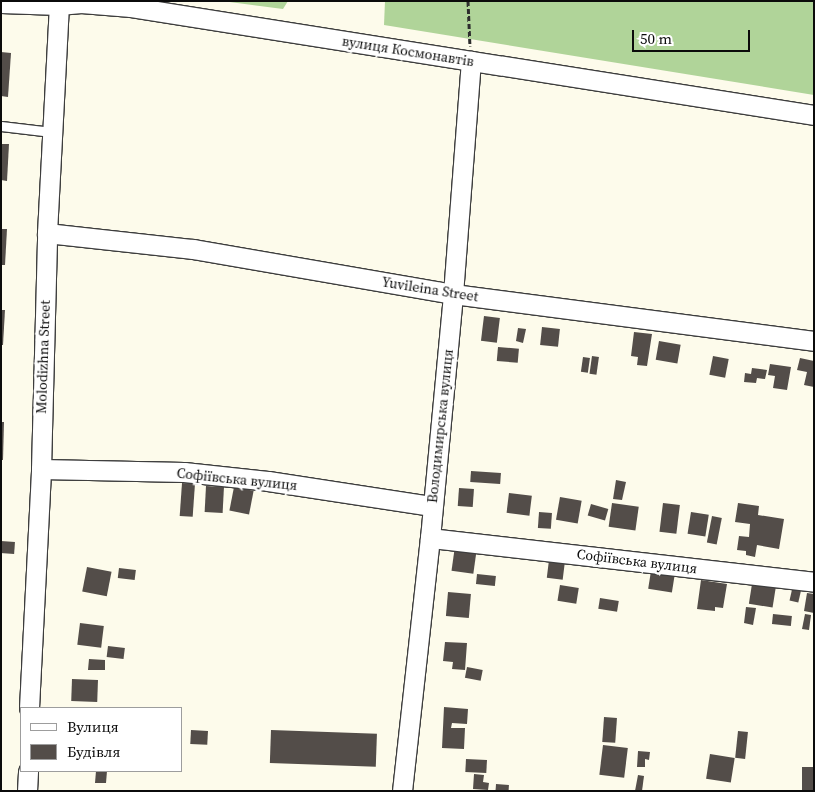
<!DOCTYPE html>
<html>
<head>
<meta charset="utf-8">
<style>
	body { margin:0 }
	#map { position:relative; width:815px; height:792px; overflow:hidden; background:#fdfbeb; font-family:"Source Serif 4",serif }
	div>[style] { position:absolute }
	.forest>* { inset:0; background:#b0d499 }
	.building>* { inset:0; background:#534d49; transform-origin:0 0 }
	.path>* { height:3px; margin-top:-1.5px; transform-origin:0; background:repeating-linear-gradient(90deg,#2d2d2d 0 5px,transparent 0 7.5px) }
	.roads { filter:drop-shadow(1px 0 #3e3e3e) drop-shadow(-1px 0 #3e3e3e) drop-shadow(0 1px #3e3e3e) drop-shadow(0 -1px #3e3e3e) }
	.service>* { height:9px; margin:-4.5px; padding:0 4.5px; transform-origin:4.5px; border-radius:4.5px; background:#fff }
	.minor>* { height:19px; margin:-9.5px; padding:0 9.5px; transform-origin:9.5px; border-radius:9.5px; background:#fff }
	span { translate:-50% -50%; white-space:nowrap; text-align:center; line-height:1.15; -webkit-text-stroke:5px #fff; paint-order:stroke }
	.street-label { font-size:14px; color:#0b0b0b }
	.frame { position:absolute; inset:0; border:2px solid #0b0b0b; pointer-events:none }
	.legend { position:absolute; left:20px; top:707px; width:162px; height:65px; box-sizing:border-box; background:#fff; border:1px solid #9d9d9d; margin:0; padding:6px 9px; list-style:none; font-size:15px; color:#0b0b0b }
	.legend li { display:flex; align-items:center; gap:10px; height:25px }
	.legend b { width:25px; border:1px solid #9d9d9d }
	.scale { position:absolute; left:632px; top:30px; width:118px; height:22px; box-sizing:border-box; border:2px solid #0b0b0b; border-top:0; padding-left:6px; font-size:15px; line-height:18px; white-space:nowrap; color:#0b0b0b; -webkit-text-stroke:4px #fff; paint-order:stroke }
</style>
</head>
<body>
<div id="map">
	<div class="forest">
		<i style="clip-path:polygon(222px 1px,288px 1px,283px 9px)"></i>
		<i style="clip-path:polygon(385px 1px,814px 1px,814px 95px,384px 25px)"></i>
	</div>
	<div class="building">
		<i style="clip-path:polygon(1px 52px,11px 53px,8px 97px,1px 96px)"></i>
		<i style="clip-path:polygon(1px 144px,9px 144px,7px 181px,1px 180px)"></i>
		<i style="clip-path:polygon(1px 229px,7px 229px,5px 265px,1px 265px)"></i>
		<i style="clip-path:polygon(1px 310px,5px 310px,3px 345px,1px 345px)"></i>
		<i style="left:484px;top:316px;width:16px;height:25px;rotate:7deg"></i>
		<i style="left:542px;top:327px;width:18px;height:18px;rotate:6deg"></i>
		<i style="clip-path:polygon(518px 328px,526px 329px,523px 343px,516px 341px)"></i>
		<i style="clip-path:polygon(634px 332px,652px 334px,647px 366px,637px 365px,638px 357px,631px 356px)"></i>
		<i style="left:659px;top:341px;width:22px;height:19px;rotate:10deg"></i>
		<i style="left:498px;top:347px;width:21px;height:14px;rotate:5deg"></i>
		<i style="left:592px;top:356px;width:7px;height:18px;rotate:8deg"></i>
		<i style="left:713px;top:356px;width:16px;height:19px;rotate:11deg"></i>
		<i style="left:583px;top:357px;width:7px;height:15px;rotate:8deg"></i>
		<i style="clip-path:polygon(800px 358px,814px 361px,814px 387px,804px 385px,807px 372px,797px 370px)"></i>
		<i style="clip-path:polygon(770px 364px,791px 367px,787px 390px,773px 388px,775px 376px,768px 375px)"></i>
		<i style="clip-path:polygon(752px 368px,767px 370px,765px 379px,757px 378px,756px 383px,744px 382px,745px 373px,751px 374px)"></i>
		<i style="clip-path:polygon(1px 422px,4px 422px,3px 460px,1px 460px)"></i>
		<i style="left:471px;top:471px;width:30px;height:11px;rotate:4deg"></i>
		<i style="clip-path:polygon(616px 480px,626px 482px,622px 500px,613px 499px)"></i>
		<i style="left:182px;top:483px;width:13px;height:33px;rotate:4deg"></i>
		<i style="left:206px;top:486px;width:18px;height:26px;rotate:3deg"></i>
		<i style="left:234px;top:487px;width:20px;height:24px;rotate:11deg"></i>
		<i style="left:459px;top:488px;width:15px;height:18px;rotate:4deg"></i>
		<i style="left:509px;top:493px;width:23px;height:20px;rotate:7deg"></i>
		<i style="left:560px;top:497px;width:22px;height:23px;rotate:10deg"></i>
		<i style="left:612px;top:503px;width:27px;height:24px;rotate:8deg"></i>
		<i style="left:663px;top:503px;width:17px;height:29px;rotate:7deg"></i>
		<i style="clip-path:polygon(738px 503px,759px 506px,758px 515px,784px 519px,779px 549px,757px 545px,755px 557px,746px 555px,746px 551px,737px 550px,739px 536px,749px 537px,750px 524px,735px 522px)"></i>
		<i style="left:591px;top:504px;width:18px;height:12px;rotate:16deg"></i>
		<i style="left:539px;top:512px;width:13px;height:16px;rotate:4deg"></i>
		<i style="left:691px;top:512px;width:18px;height:22px;rotate:9deg"></i>
		<i style="left:712px;top:516px;width:10px;height:27px;rotate:11deg"></i>
		<i style="left:1px;top:541px;width:14px;height:12px;rotate:4deg"></i>
		<i style="left:455px;top:546px;width:22px;height:25px;rotate:8deg"></i>
		<i style="left:549px;top:560px;width:16px;height:18px;rotate:7deg"></i>
		<i style="left:87px;top:567px;width:25px;height:25px;rotate:11deg"></i>
		<i style="left:119px;top:568px;width:17px;height:10px;rotate:7deg"></i>
		<i style="left:651px;top:571px;width:24px;height:18px;rotate:9deg"></i>
		<i style="left:477px;top:574px;width:19px;height:10px;rotate:6deg"></i>
		<i style="clip-path:polygon(701px 580px,727px 584px,723px 608px,715px 607px,715px 611px,697px 609px)"></i>
		<i style="left:794px;top:581px;width:9px;height:20px;rotate:13deg"></i>
		<i style="left:752px;top:584px;width:24px;height:20px;rotate:9deg"></i>
		<i style="left:560px;top:585px;width:19px;height:16px;rotate:9deg"></i>
		<i style="left:448px;top:592px;width:23px;height:24px;rotate:5deg"></i>
		<i style="clip-path:polygon(807px 593px,814px 594px,814px 613px,804px 611px)"></i>
		<i style="left:600px;top:598px;width:19px;height:11px;rotate:9deg"></i>
		<i style="clip-path:polygon(746px 607px,756px 608px,753px 625px,744px 623px)"></i>
		<i style="left:773px;top:614px;width:19px;height:10px;rotate:6deg"></i>
		<i style="clip-path:polygon(805px 614px,811px 615px,809px 630px,802px 629px)"></i>
		<i style="left:80px;top:623px;width:24px;height:22px;rotate:7deg"></i>
		<i style="clip-path:polygon(445px 642px,467px 643px,465px 670px,452px 669px,453px 662px,443px 661px)"></i>
		<i style="left:108px;top:646px;width:17px;height:11px;rotate:7deg"></i>
		<i style="clip-path:polygon(89px 659px,105px 660px,105px 670px,88px 670px)"></i>
		<i style="left:467px;top:667px;width:16px;height:11px;rotate:11deg"></i>
		<i style="left:72px;top:679px;width:26px;height:22px;rotate:2deg"></i>
		<i style="clip-path:polygon(444px 707px,468px 709px,467px 724px,452px 723px,451px 728px,465px 728px,464px 749px,442px 748px)"></i>
		<i style="left:604px;top:717px;width:13px;height:25px;rotate:4deg"></i>
		<i style="left:191px;top:730px;width:17px;height:14px;rotate:3deg"></i>
		<i style="left:271px;top:730px;width:106px;height:33px;rotate:2deg"></i>
		<i style="left:738px;top:731px;width:10px;height:27px;rotate:6deg"></i>
		<i style="left:603px;top:745px;width:25px;height:30px;rotate:7deg"></i>
		<i style="clip-path:polygon(638px 751px,650px 752px,649px 760px,645px 759px,645px 767px,637px 767px)"></i>
		<i style="left:710px;top:754px;width:25px;height:25px;rotate:9deg"></i>
		<i style="left:466px;top:759px;width:21px;height:13px;rotate:3deg"></i>
		<i style="left:814px;top:767px;width:24px;height:12px;rotate:90deg"></i>
		<i style="clip-path:polygon(96px 771px,107px 771px,106px 783px,95px 783px)"></i>
		<i style="clip-path:polygon(474px 774px,484px 775px,483px 782px,489px 783px,488px 790px,473px 789px)"></i>
		<i style="clip-path:polygon(638px 775px,644px 776px,642px 791px,635px 791px)"></i>
		<i style="left:496px;top:784px;width:13px;height:6px;rotate:4deg"></i>
	</div>
	<div class="path">
		<i style="left:468px;top:1px;width:45px;rotate:87.5deg"></i>
	</div>
	<div class="roads">
		<div class="service">
			<i style="left:1px;top:126px;width:51px;rotate:6.7deg"></i>
		</div>
		<div class="minor">
			<i style="left:1px;top:3px;width:58px;rotate:2deg"></i>
			<i style="left:59px;top:5px;width:22px;rotate:-5deg"></i>
			<i style="left:81px;top:3px;width:50px;rotate:4.6deg"></i>
			<i style="left:131px;top:7px;width:691px;rotate:8.99deg"></i>
			<i style="left:47px;top:233px;width:147px;rotate:6.3deg"></i>
			<i style="left:193px;top:249px;width:264px;rotate:9.8deg"></i>
			<i style="left:453px;top:294px;width:364px;rotate:7.4deg"></i>
			<i style="left:41px;top:469px;width:143px;rotate:1.2deg"></i>
			<i style="left:184px;top:472px;width:84px;rotate:6.1deg"></i>
			<i style="left:268px;top:481px;width:166px;rotate:8.7deg"></i>
			<i style="left:430px;top:538px;width:387px;rotate:6.5deg"></i>
			<i style="left:29px;top:708px;width:239px;rotate:-87.1deg"></i>
			<i style="left:41px;top:469px;width:236px;rotate:-88.5deg"></i>
			<i style="left:47px;top:233px;width:228px;rotate:-87deg"></i>
			<i style="left:27px;top:791px;width:20px;rotate:-87deg"></i>
			<i style="left:402px;top:791px;width:255px;rotate:-83.7deg"></i>
			<i style="left:430px;top:538px;width:245px;rotate:-84.6deg"></i>
			<i style="left:453px;top:294px;width:234px;rotate:-85.6deg"></i>
		</div>
	</div>
	<div class="street-label">
		<span style="left:408px;top:51px;rotate:9deg">вулиця Космонавтів</span>
		<span style="left:430px;top:289px;rotate:9deg">Yuvileina Street</span>
		<span style="left:43px;top:357px;rotate:-88deg">Molodizhna Street</span>
		<span style="left:440px;top:426px;rotate:-84deg">Володимирська вулиця</span>
		<span style="left:237px;top:479px;rotate:6deg">Софіївська вулиця</span>
		<span style="left:637px;top:561px;rotate:7deg">Софіївська вулиця</span>
	</div>
	<div class="frame"></div>
	<ul class="legend">
	<li><b style="height:6px;background:#fff"></b>Вулиця</li>
	<li><b style="height:14px;background:#534d49"></b>Будівля</li>
	</ul>
	<div class="scale">50 m</div>
</div>
</body>
</html>
